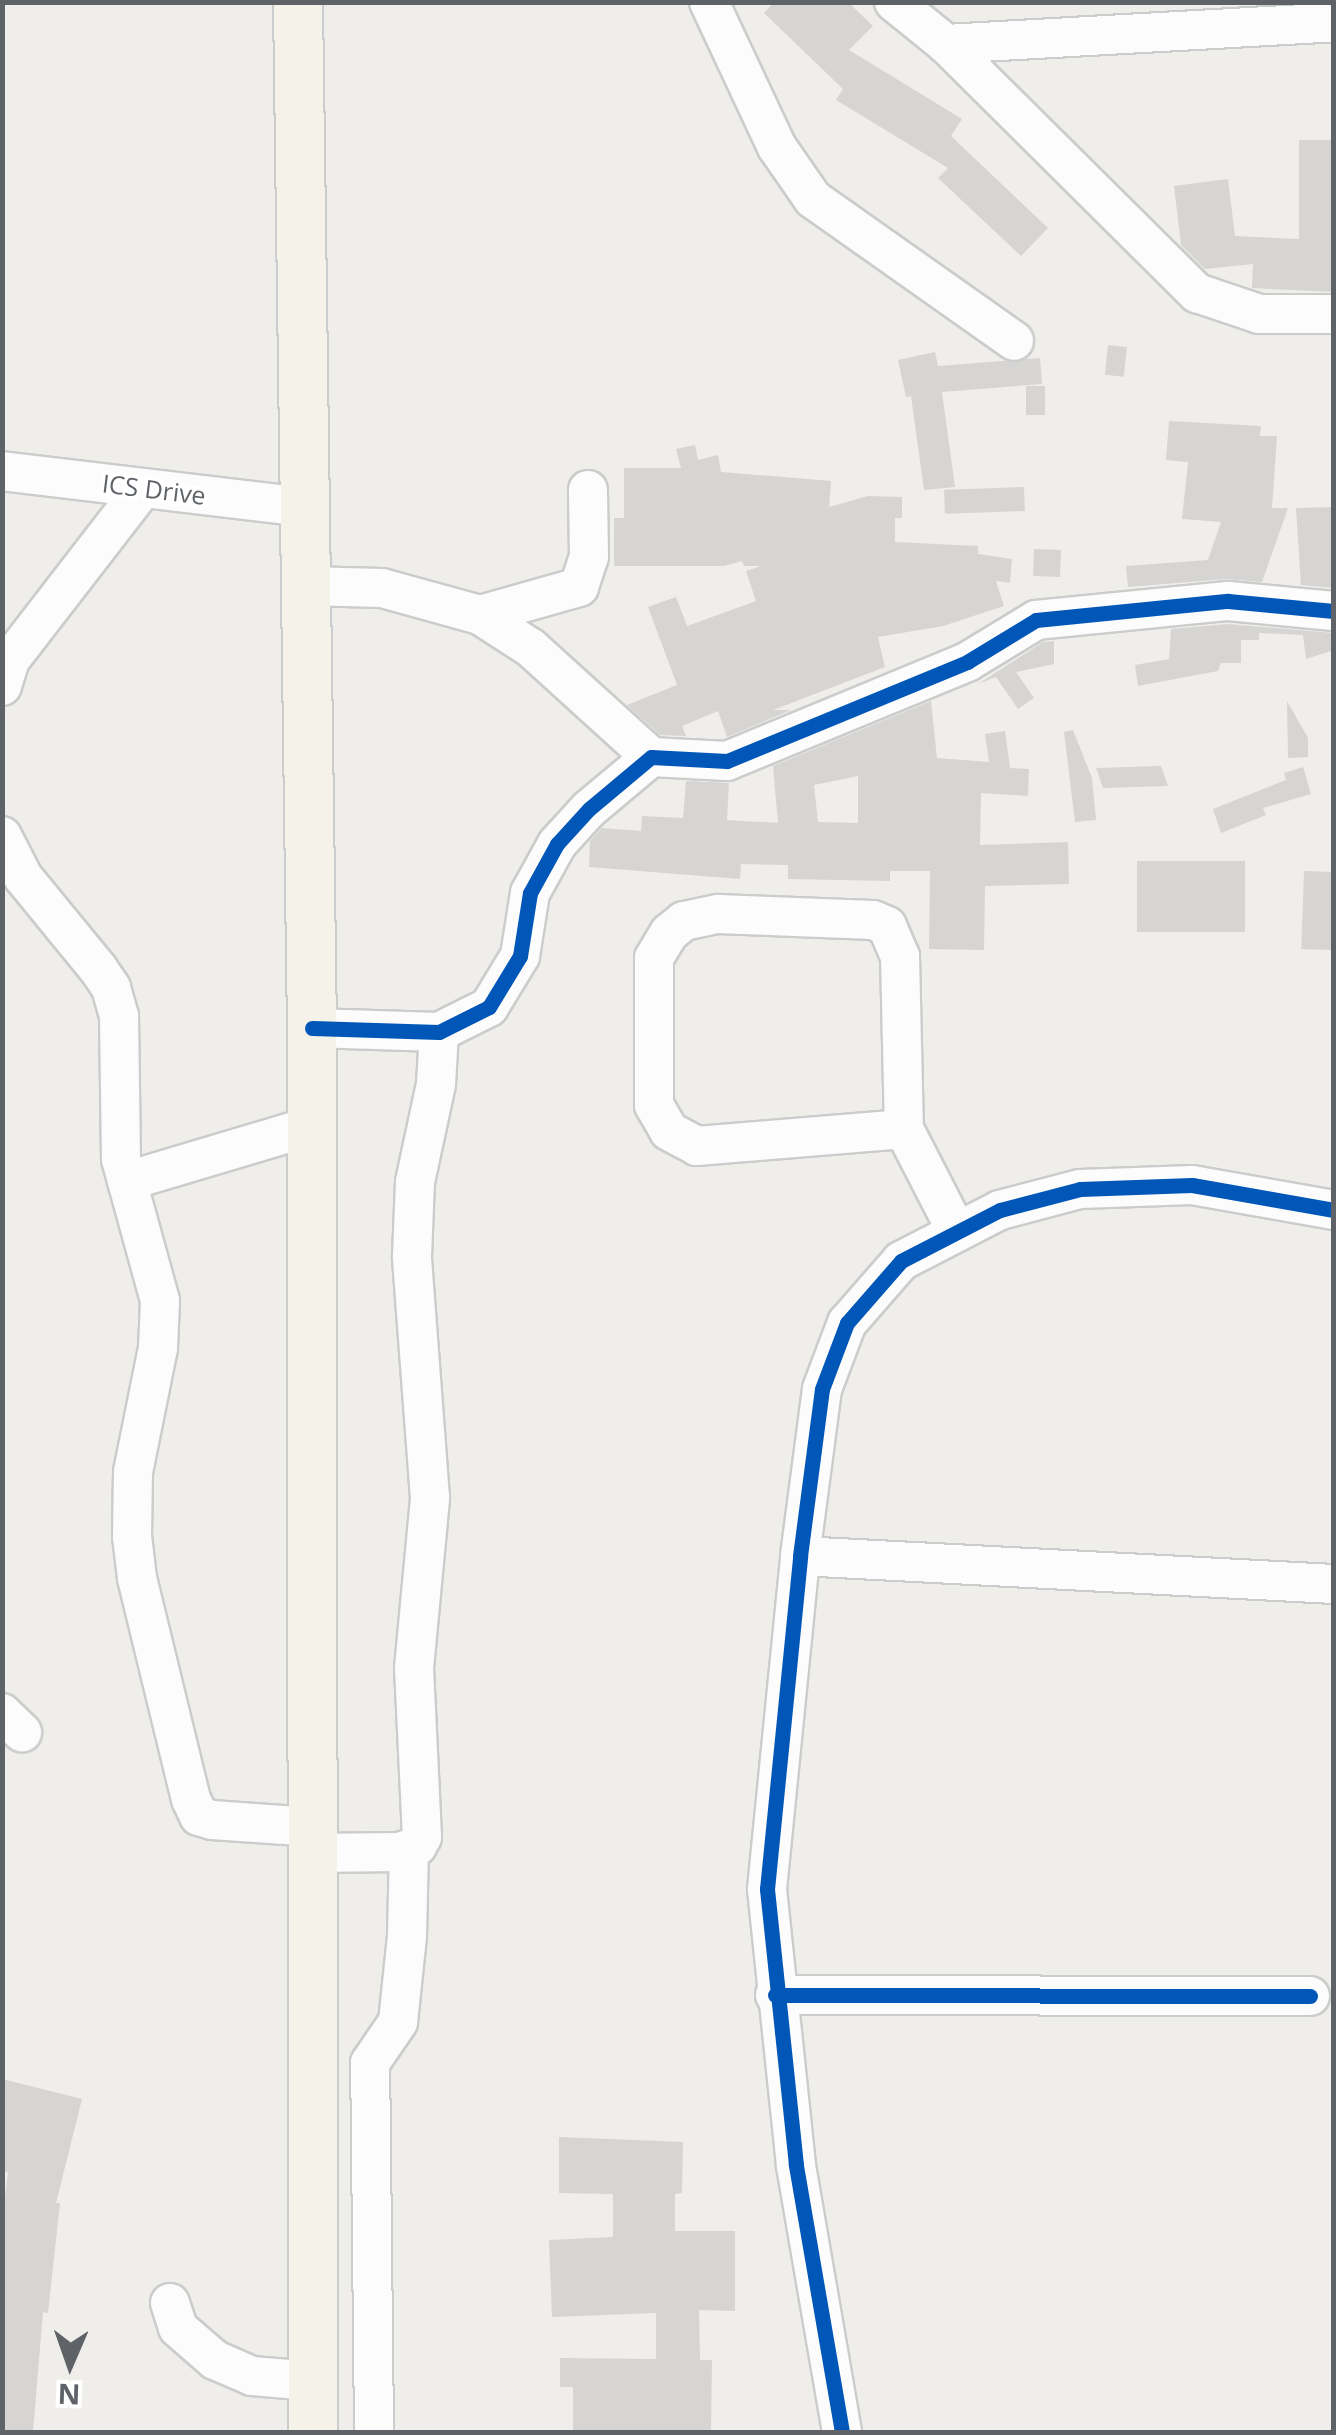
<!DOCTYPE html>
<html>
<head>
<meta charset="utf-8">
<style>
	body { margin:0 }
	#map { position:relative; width:1336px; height:2435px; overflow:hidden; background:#efeeea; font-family:"Open Sans",sans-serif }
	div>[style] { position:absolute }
	.building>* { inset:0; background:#d6d5d3; transform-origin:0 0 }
	.roads { filter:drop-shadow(2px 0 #cbcccc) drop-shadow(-2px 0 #cbcccc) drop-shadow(0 2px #cbcccc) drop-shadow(0 -2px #cbcccc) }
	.minor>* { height:38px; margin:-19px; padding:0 19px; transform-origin:19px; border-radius:19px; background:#fdfcfc }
	.major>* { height:48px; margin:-24px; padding:0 24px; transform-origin:24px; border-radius:24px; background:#f4f2e9 }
	.cycleway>* { height:15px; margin:-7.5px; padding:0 7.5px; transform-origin:7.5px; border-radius:7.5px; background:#0057b8 }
	span { translate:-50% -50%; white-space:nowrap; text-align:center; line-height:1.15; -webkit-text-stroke:8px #fff; paint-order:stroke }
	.street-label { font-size:25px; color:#5f6368 }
	.frame { position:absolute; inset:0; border:5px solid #5f6368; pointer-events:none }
	.north { position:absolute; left:20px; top:2315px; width:100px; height:100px; -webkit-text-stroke:8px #fff; paint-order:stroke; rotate:182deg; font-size:28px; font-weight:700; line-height:40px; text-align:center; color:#5f6368 }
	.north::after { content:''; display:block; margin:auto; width:35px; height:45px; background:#5f6368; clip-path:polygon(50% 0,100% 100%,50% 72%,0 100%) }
</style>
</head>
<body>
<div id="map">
	<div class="building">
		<i style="clip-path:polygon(774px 2px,848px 2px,873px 26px,849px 50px,962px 119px,951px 136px,1048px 228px,1021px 256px,938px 178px,948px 168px,836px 100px,843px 89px,764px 13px)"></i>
		<i style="clip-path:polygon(1299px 140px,1334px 140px,1334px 292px,1252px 288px,1253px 264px,1205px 269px,1181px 245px,1174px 186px,1228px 179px,1235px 236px,1299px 239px)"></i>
		<i style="left:1108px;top:345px;width:19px;height:30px;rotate:6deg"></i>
		<i style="clip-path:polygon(935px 352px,938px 366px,1040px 358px,1042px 384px,942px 392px,955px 487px,924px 490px,911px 396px,906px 397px,898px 360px)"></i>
		<i style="left:1026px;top:386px;width:19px;height:29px"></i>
		<i style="clip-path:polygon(1169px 421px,1261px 426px,1260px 436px,1277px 436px,1272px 508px,1288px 508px,1262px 582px,1226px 579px,1128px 587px,1126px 566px,1208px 560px,1221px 522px,1182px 519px,1188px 462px,1166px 460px)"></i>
		<i style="clip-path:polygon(695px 445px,698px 460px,718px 455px,721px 472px,831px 481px,829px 507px,868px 496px,902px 497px,902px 518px,895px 518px,895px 542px,978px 546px,978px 554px,1012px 559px,1010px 583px,996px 581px,1004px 606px,943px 626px,878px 637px,885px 667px,773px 710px,791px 710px,727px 737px,718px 711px,682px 726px,686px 736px,660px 735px,627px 705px,677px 685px,648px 607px,676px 597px,687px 626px,756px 601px,746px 571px,761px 566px,744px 566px,742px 561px,724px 566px,614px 566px,614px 518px,624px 518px,624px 468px,681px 468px,676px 449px)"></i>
		<i style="left:1024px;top:487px;width:24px;height:80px;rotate:88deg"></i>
		<i style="clip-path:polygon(1334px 507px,1334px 588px,1301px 585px,1296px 508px)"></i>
		<i style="left:1034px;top:549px;width:27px;height:27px;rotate:2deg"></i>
		<i style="clip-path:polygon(1228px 624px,1334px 633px,1334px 650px,1306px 659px,1303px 635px,1259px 633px,1259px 640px,1241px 640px,1241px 663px,1221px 663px,1218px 671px,1138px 686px,1135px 665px,1169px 659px,1171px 629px)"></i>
		<i style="clip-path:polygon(1054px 641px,1054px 664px,1016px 672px,1034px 698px,1018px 709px,996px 677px,978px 684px,1043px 642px)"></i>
		<i style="clip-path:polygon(evenodd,931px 701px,937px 758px,989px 762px,985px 734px,1005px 731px,1010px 768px,1029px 769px,1028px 796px,981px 793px,980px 845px,1068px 842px,1069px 884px,985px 886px,984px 950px,929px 949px,930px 871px,890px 871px,890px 881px,788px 879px,788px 865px,741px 864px,740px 879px,589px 867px,590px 841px,602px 828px,641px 831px,642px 816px,683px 818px,686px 781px,729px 783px,727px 820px,778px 823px,773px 766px,931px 701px,858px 776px,858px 823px,818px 822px,814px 785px,858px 776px)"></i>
		<i style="clip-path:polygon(1287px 701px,1308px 738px,1308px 757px,1288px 758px)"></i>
		<i style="clip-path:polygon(1073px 730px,1092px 778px,1096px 820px,1075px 822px,1064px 732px)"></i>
		<i style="clip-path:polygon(1161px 766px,1168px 786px,1103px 788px,1096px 768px)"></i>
		<i style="clip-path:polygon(1303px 767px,1311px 794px,1263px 808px,1266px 815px,1221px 833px,1213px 809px,1286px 780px,1284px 773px)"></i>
		<i style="left:1137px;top:861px;width:108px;height:71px"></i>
		<i style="left:1304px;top:871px;width:30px;height:78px;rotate:2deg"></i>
		<i style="clip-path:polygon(2px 2079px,82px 2099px,56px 2203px,60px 2203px,48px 2313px,43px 2312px,33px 2432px,2px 2430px,2px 2222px,8px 2172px,2px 2171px)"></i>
		<i style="clip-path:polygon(559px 2137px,683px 2142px,682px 2193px,675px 2194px,675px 2231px,735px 2231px,735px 2311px,699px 2310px,700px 2360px,712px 2360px,711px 2432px,573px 2432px,573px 2387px,560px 2387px,560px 2358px,656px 2359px,656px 2313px,552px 2317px,549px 2240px,613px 2237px,613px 2194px,559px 2193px)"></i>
	</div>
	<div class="roads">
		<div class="minor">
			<i style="left:709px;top:2px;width:160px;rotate:64.9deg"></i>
			<i style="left:777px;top:147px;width:63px;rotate:55.3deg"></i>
			<i style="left:813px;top:199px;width:246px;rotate:35.2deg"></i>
			<i style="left:894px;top:2px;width:67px;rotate:38.9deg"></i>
			<i style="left:946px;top:44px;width:354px;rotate:44.8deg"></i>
			<i style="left:1197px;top:293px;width:65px;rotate:18.7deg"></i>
			<i style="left:1259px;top:314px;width:75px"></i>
			<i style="left:946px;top:44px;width:389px;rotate:-3.2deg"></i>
			<i style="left:2px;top:471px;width:305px;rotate:6.8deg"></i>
			<i style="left:306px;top:586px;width:76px;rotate:1.5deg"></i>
			<i style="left:382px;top:588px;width:102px;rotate:15.4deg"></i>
			<i style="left:480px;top:615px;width:61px;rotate:32.9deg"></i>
			<i style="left:531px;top:648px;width:162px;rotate:42.2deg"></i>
			<i style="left:480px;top:615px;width:103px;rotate:-15.8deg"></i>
			<i style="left:579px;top:587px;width:32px;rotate:-72deg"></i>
			<i style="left:589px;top:557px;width:67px;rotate:-90.9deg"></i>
			<i style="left:2px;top:686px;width:27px;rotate:-73deg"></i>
			<i style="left:10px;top:660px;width:217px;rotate:-52.3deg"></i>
			<i style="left:2px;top:836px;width:46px;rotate:62.9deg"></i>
			<i style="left:23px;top:877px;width:120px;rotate:50.7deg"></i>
			<i style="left:99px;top:970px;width:22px;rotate:56deg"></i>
			<i style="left:111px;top:988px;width:29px;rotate:74deg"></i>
			<i style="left:119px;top:1016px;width:143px;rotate:89.2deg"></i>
			<i style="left:121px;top:1159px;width:147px;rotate:74.6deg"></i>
			<i style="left:160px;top:1301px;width:47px;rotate:92.4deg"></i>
			<i style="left:158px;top:1348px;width:126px;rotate:101.4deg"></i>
			<i style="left:133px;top:1472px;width:64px;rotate:90.9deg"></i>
			<i style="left:132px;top:1536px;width:42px;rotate:83.2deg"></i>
			<i style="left:137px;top:1578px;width:228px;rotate:76.3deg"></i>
			<i style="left:191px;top:1799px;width:19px;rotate:65deg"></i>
			<i style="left:199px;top:1816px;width:14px;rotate:17deg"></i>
			<i style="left:212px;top:1820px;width:99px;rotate:4deg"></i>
			<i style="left:312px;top:1028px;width:127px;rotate:1.8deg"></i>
			<i style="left:439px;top:1032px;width:56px;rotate:-26.6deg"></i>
			<i style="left:489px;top:1007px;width:60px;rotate:-58.7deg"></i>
			<i style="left:520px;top:956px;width:64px;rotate:-81deg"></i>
			<i style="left:530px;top:893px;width:56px;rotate:-61.1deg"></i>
			<i style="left:557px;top:844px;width:47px;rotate:-47.6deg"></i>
			<i style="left:589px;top:809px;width:81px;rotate:-40deg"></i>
			<i style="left:651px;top:757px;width:76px;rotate:3deg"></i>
			<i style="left:727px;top:761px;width:260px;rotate:-22.4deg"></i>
			<i style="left:967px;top:662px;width:81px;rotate:-31.3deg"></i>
			<i style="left:1036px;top:620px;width:193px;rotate:-5.7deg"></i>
			<i style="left:1228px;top:601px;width:106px;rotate:5.4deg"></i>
			<i style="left:904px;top:1129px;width:208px;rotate:175.3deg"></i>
			<i style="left:697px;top:1146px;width:32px;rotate:-152deg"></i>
			<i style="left:669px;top:1131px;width:30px;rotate:-120deg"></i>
			<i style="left:654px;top:1105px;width:147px;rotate:-90deg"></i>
			<i style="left:654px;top:958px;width:29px;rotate:-59deg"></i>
			<i style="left:669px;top:933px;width:19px;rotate:-39deg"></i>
			<i style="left:684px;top:921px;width:35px;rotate:-12deg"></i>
			<i style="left:718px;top:914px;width:155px;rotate:2.2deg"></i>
			<i style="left:873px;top:920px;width:15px;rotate:23deg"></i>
			<i style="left:887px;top:926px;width:33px;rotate:67deg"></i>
			<i style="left:900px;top:956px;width:173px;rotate:88.7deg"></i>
			<i style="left:904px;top:1129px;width:116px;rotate:62.8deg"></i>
			<i style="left:127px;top:1181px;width:193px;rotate:-16.6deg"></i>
			<i style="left:800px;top:1556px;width:535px;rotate:3deg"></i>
			<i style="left:2px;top:1713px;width:28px;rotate:44deg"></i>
			<i style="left:311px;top:1853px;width:88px;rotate:-0.7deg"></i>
			<i style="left:399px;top:1852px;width:19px;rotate:-18deg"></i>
			<i style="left:417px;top:1846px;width:10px;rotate:-61deg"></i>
			<i style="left:422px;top:1837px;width:169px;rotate:-92.7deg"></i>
			<i style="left:414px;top:1668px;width:171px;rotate:-84.6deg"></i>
			<i style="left:430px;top:1498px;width:243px;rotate:-94.3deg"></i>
			<i style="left:412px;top:1256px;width:74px;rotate:-87.7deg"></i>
			<i style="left:415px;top:1182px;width:100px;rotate:-77.9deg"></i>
			<i style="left:436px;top:1084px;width:52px;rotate:-86.7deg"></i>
			<i style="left:775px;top:1995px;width:535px;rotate:0.11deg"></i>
			<i style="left:170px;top:2303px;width:26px;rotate:72deg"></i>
			<i style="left:178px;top:2328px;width:49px;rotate:40.9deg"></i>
			<i style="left:215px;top:2360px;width:40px;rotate:23.4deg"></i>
			<i style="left:252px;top:2376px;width:60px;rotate:4.8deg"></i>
			<i style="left:374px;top:2432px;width:369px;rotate:-90.6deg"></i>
			<i style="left:370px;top:2063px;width:50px;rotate:-55.7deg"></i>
			<i style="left:398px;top:2022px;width:86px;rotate:-84deg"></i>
			<i style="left:407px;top:1936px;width:86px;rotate:-88.7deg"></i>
			<i style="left:842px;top:2432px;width:271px;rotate:-99.8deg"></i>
			<i style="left:796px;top:2165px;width:278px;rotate:-96deg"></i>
			<i style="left:767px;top:1889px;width:335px;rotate:-84.3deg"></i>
			<i style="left:800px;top:1556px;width:168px;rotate:-82.5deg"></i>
			<i style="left:822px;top:1389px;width:71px;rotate:-69.3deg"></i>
			<i style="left:847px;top:1323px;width:82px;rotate:-48.9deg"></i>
			<i style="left:901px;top:1261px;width:111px;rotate:-27.3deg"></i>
			<i style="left:1000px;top:1210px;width:83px;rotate:-14.7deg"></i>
			<i style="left:1080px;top:1189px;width:112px;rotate:-2deg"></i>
			<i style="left:1192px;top:1185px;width:144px;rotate:10deg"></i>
		</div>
		<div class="major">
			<i style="left:298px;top:2px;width:1026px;rotate:89.22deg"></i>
			<i style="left:312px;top:1028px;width:1404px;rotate:89.96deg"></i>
		</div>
	</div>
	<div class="cycleway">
		<i style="left:312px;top:1028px;width:127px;rotate:1.8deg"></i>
		<i style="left:439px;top:1032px;width:56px;rotate:-26.6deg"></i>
		<i style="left:489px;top:1007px;width:60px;rotate:-58.7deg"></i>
		<i style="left:520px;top:956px;width:64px;rotate:-81deg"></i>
		<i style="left:530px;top:893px;width:56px;rotate:-61.1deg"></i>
		<i style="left:557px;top:844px;width:47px;rotate:-47.6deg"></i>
		<i style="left:589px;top:809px;width:81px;rotate:-40deg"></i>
		<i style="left:651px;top:757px;width:76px;rotate:3deg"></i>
		<i style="left:727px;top:761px;width:260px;rotate:-22.4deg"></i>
		<i style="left:967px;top:662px;width:81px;rotate:-31.3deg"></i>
		<i style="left:1036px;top:620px;width:193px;rotate:-5.7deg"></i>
		<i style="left:1228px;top:601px;width:106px;rotate:5.4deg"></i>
		<i style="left:775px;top:1995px;width:535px;rotate:0.11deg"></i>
		<i style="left:842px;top:2432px;width:271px;rotate:-99.8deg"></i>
		<i style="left:796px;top:2165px;width:278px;rotate:-96deg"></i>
		<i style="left:767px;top:1889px;width:335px;rotate:-84.3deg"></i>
		<i style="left:800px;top:1556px;width:168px;rotate:-82.5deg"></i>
		<i style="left:822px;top:1389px;width:71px;rotate:-69.3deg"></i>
		<i style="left:847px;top:1323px;width:82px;rotate:-48.9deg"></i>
		<i style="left:901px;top:1261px;width:111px;rotate:-27.3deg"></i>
		<i style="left:1000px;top:1210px;width:83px;rotate:-14.7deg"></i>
		<i style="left:1080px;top:1189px;width:112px;rotate:-2deg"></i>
		<i style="left:1192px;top:1185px;width:144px;rotate:10deg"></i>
	</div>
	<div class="street-label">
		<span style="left:154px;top:489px;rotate:7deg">ICS Drive</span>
	</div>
	<div class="frame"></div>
	<div class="north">N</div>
</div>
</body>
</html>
